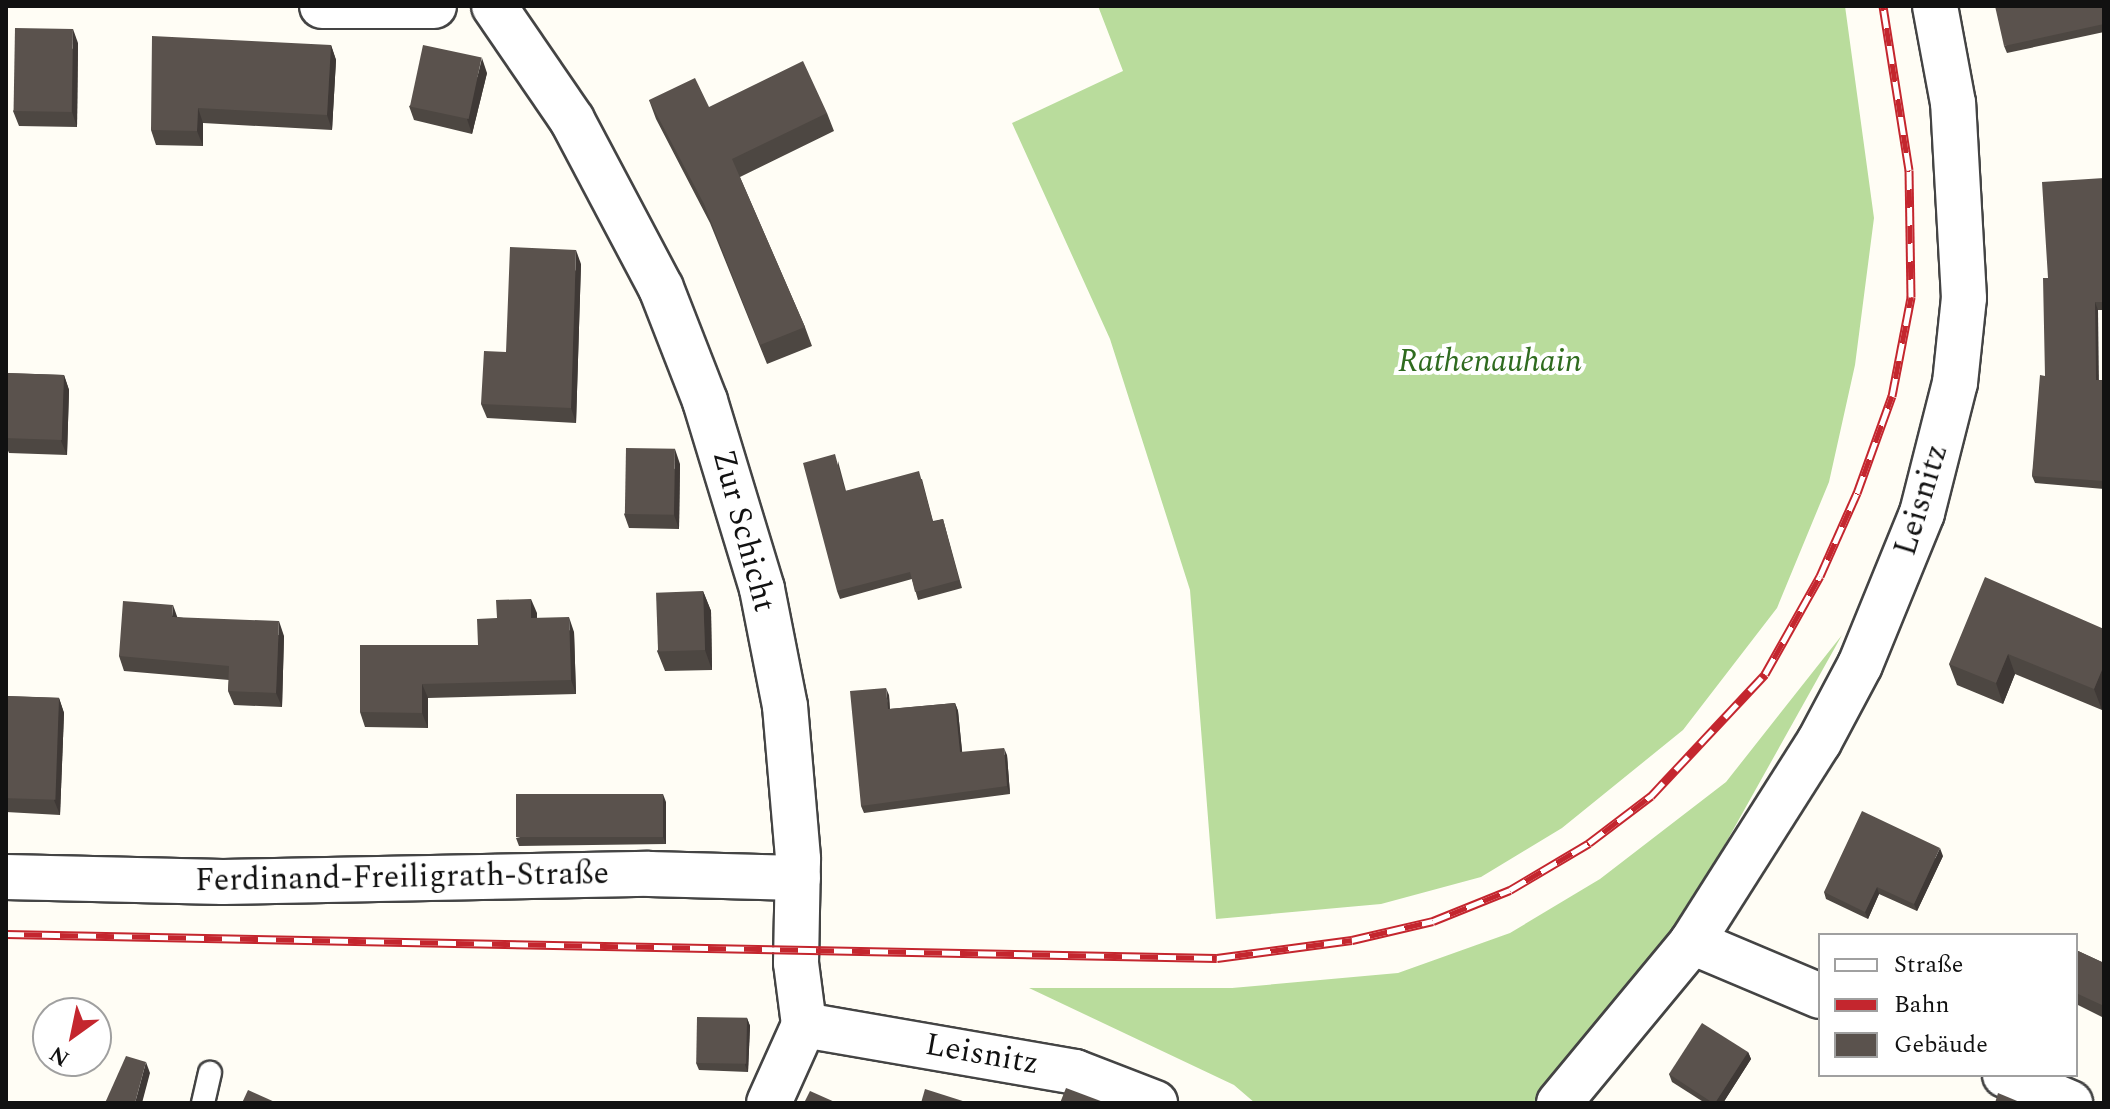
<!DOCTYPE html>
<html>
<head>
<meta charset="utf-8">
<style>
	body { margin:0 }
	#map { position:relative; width:2110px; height:1109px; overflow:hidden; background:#fffdf5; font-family:Spectral,serif }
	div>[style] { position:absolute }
	.forest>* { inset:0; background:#b9dc9c }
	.roads { filter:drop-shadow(2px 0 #444) drop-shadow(-2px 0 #444) drop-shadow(0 2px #444) drop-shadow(0 -2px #444) }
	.lane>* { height:22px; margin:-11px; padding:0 11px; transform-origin:11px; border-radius:11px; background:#fff }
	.street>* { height:44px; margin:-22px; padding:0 22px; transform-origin:22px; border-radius:22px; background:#fff }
	.rail>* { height:9px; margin-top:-4.5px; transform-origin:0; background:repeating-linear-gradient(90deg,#fff 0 18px,#c4262e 0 36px); box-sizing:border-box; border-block:2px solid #c4262e }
	.wall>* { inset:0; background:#4d4742 }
	.shaded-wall>* { inset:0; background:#3f3936 }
	.building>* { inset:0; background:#5a524d; transform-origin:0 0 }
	span { translate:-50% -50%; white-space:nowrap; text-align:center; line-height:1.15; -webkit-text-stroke:8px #fff; paint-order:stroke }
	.park-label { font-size:32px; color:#2f6b1f; font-style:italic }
	.street-label { font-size:32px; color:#111 }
	.frame { position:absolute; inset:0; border:8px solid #111; pointer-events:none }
	.legend { position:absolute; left:1818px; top:933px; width:260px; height:144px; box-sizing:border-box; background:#fff; border:2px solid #a0a0a0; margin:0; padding:10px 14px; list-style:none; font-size:24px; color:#111 }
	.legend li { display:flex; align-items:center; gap:16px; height:40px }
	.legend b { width:40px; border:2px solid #a0a0a0 }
	.north { position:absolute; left:32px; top:997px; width:80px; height:80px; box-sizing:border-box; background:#fff; border:2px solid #a0a0a0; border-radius:50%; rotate:213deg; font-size:22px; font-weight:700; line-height:32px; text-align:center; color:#111 }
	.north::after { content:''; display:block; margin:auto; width:28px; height:36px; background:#c4262e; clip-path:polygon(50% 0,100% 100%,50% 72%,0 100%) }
</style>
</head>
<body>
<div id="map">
	<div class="forest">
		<i style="clip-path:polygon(1098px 6px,1845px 6px,1874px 218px,1855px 365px,1829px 482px,1777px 608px,1683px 730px,1562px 828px,1481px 877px,1381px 904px,1216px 919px,1190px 590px,1110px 339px,1012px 123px,1123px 71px)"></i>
		<i style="clip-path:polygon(1842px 635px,1676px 932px,1537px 1103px,1255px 1103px,1234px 1085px,1029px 988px,1232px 988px,1398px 973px,1510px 933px,1600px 879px,1726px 782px)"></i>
	</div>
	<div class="roads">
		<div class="lane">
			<i style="left:203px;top:1103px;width:31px;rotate:-77deg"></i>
		</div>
		<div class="street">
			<i style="left:322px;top:6px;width:112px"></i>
			<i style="left:494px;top:6px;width:138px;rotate:55.6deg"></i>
			<i style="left:572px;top:120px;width:190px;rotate:62.1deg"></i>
			<i style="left:661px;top:288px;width:121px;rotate:68.7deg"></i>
			<i style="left:705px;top:401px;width:196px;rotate:73.1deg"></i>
			<i style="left:762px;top:589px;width:119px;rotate:78.9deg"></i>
			<i style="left:785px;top:706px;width:154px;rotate:85.1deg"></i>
			<i style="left:798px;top:859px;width:104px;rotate:91.1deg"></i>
			<i style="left:796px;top:963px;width:63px;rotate:82.6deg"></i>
			<i style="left:804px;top:1025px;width:85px;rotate:114.2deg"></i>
			<i style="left:6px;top:877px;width:217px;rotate:1.3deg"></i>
			<i style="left:223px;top:882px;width:426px;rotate:-1.1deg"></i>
			<i style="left:649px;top:874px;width:149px;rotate:1.5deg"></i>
			<i style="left:1692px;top:942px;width:139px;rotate:22.9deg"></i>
			<i style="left:804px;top:1025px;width:275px;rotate:9.8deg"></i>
			<i style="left:1075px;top:1072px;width:86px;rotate:21.2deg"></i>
			<i style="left:2005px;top:1075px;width:71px;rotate:23.3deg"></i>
			<i style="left:1559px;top:1103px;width:209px;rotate:-50.4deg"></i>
			<i style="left:1692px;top:942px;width:237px;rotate:-57.6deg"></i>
			<i style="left:1819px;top:742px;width:87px;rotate:-62deg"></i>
			<i style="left:1860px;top:665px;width:164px;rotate:-67.8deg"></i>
			<i style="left:1922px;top:513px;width:134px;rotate:-75.8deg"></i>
			<i style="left:1955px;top:383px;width:85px;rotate:-84deg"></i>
			<i style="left:1964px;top:298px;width:195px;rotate:-93.2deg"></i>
			<i style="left:1953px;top:103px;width:99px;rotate:-100.5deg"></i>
		</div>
	</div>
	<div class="rail">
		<i style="left:6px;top:934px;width:1211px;rotate:1.14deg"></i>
		<i style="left:1217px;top:958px;width:136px;rotate:-7.6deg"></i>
		<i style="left:1352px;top:940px;width:83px;rotate:-13.2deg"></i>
		<i style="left:1433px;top:921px;width:83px;rotate:-21.9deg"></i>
		<i style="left:1510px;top:890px;width:92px;rotate:-30.7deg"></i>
		<i style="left:1589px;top:843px;width:78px;rotate:-37.2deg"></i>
		<i style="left:1651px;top:796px;width:167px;rotate:-46.9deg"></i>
		<i style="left:1765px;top:674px;width:112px;rotate:-60.7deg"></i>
		<i style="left:1820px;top:576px;width:91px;rotate:-66deg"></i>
		<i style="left:1857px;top:493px;width:103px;rotate:-70.2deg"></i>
		<i style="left:1892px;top:396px;width:101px;rotate:-79.1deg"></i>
		<i style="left:1911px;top:297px;width:127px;rotate:-90.9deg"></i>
		<i style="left:1909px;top:170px;width:166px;rotate:-99deg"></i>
	</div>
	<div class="wall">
		<i style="clip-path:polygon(2104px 6px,2104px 32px,2007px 53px,2004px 46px)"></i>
		<i style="clip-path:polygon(78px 43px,77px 127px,19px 126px,13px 111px)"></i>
		<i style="clip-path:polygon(331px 45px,336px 60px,332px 130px,203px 123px,203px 146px,156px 145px,151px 130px)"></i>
		<i style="clip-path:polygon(487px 73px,472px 134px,414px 120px,409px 106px)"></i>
		<i style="clip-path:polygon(649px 100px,709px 107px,827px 113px,834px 131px,740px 177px,805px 327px,812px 346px,767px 364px,710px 223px,656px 119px)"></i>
		<i style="clip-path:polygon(2104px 178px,2104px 310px,2098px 310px,2098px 380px,2104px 380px,2104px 489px,2035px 483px,2032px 476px,2045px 376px,2048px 278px)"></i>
		<i style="clip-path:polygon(581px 264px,576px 423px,487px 418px,481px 404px,506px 352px)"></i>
		<i style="clip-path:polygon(6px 373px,64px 375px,69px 390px,67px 455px,9px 453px,6px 446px)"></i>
		<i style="clip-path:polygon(838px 461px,846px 491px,922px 479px,933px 521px,943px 519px,962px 588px,918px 600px,912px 579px,840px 599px,837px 591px)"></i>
		<i style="clip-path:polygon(680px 464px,679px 529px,629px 528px,624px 514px)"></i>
		<i style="clip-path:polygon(703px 591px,711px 611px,712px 670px,665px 671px,657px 651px)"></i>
		<i style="clip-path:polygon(537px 613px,537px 618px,574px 632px,576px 694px,428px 698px,428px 728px,365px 727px,360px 712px,478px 645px,497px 618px)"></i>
		<i style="clip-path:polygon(178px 617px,284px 636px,282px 707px,234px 705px,228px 691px,229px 680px,124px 671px,119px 656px)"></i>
		<i style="clip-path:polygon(2104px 629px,2102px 710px,2015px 674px,2003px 704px,1957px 685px,1949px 664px)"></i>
		<i style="clip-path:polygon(889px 695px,890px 709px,955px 703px,958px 711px,962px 752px,1007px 755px,1010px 794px,864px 813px,861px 806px)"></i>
		<i style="clip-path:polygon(6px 696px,59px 698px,64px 713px,60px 815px,6px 812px)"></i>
		<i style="clip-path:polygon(666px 802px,666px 844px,519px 846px,516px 838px)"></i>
		<i style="clip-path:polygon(1943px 856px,1917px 911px,1879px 894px,1868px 919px,1826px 899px,1824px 892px)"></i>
		<i style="clip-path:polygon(2076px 950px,2104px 963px,2104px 1018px,2076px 1004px)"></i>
		<i style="clip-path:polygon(747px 1018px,750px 1026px,748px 1072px,699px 1070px,696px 1063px)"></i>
		<i style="clip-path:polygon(1748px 1052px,1751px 1059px,1723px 1103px,1705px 1103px,1672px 1082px,1669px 1074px)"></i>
	</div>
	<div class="shaded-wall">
		<i style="clip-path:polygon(73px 29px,78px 43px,77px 127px,72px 112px)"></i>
		<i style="clip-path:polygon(331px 45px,336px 60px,332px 130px,327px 115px)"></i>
		<i style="clip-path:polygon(482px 58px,487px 73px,472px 134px,467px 119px)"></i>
		<i style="clip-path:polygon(198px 108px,203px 123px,203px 146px,197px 131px)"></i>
		<i style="clip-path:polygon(576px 250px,581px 264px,576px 423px,571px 408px)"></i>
		<i style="clip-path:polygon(2095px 302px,2098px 310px,2099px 387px,2096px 380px)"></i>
		<i style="clip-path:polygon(64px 375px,69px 390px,67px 455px,61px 441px)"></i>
		<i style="clip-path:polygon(675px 449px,680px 464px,679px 529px,674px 515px)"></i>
		<i style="clip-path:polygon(703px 591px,711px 611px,712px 670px,705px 650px)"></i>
		<i style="clip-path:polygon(531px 599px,537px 613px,537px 632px,531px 618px)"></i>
		<i style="clip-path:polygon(173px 605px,178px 619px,172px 617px)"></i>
		<i style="clip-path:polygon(569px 617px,574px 632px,576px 694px,571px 680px)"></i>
		<i style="clip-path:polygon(279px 621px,284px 636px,282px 707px,276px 693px)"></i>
		<i style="clip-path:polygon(2008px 654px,2015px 674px,2003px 704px,1996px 683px)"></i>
		<i style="clip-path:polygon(2104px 665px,2104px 704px,2102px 710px,2094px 689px)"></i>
		<i style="clip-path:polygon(422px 684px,428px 698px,428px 728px,422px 713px)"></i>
		<i style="clip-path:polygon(886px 688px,889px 695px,890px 717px,888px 709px)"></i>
		<i style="clip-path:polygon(59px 698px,64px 713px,60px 815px,54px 800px)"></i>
		<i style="clip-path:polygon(955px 703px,958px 711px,963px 760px,960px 752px)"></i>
		<i style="clip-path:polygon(1004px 748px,1007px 755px,1010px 794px,1007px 786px)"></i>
		<i style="clip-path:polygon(663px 794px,666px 802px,666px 844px,663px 837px)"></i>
		<i style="clip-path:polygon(1940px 848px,1943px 856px,1917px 911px,1914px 904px)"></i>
		<i style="clip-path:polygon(1877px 887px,1879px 894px,1868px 919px,1865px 912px)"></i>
		<i style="clip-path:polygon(747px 1018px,750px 1026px,748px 1072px,745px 1065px)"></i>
		<i style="clip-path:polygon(1748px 1052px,1751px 1059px,1723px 1103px,1715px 1103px)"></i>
		<i style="clip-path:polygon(146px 1062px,150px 1073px,142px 1103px,135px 1103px)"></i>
	</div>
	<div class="building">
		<i style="clip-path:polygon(1995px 6px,2104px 6px,2104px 24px,2004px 46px)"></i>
		<i style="left:15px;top:28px;width:58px;height:83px;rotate:1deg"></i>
		<i style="clip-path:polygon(152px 36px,331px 45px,327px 115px,198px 108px,197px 131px,151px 130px)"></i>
		<i style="left:423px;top:45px;width:60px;height:63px;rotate:12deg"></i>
		<i style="clip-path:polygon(803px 61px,827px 113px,732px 159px,805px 327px,760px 345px,704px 204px,649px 100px,695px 78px,709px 107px)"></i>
		<i style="clip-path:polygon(2104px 178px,2104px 302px,2095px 302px,2096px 380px,2104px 380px,2104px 481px,2032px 476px,2040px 375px,2045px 376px,2043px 278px,2048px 278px,2042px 182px)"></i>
		<i style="clip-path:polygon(510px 247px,576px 250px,571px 408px,481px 404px,484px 351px,506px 352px)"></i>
		<i style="left:6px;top:373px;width:58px;height:65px;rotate:2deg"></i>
		<i style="left:626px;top:448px;width:49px;height:66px;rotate:1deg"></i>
		<i style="clip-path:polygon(835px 454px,845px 491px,919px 471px,933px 522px,943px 519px,959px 580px,915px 592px,910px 572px,837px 591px,803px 463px)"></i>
		<i style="clip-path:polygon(1985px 577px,2104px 629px,2104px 665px,2094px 689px,2008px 654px,1996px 683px,1949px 664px)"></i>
		<i style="left:703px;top:591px;width:59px;height:47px;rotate:88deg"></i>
		<i style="clip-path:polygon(531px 599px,531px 618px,569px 617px,571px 680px,422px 684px,422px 713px,360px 712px,360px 645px,478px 645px,477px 619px,497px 618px,496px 600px)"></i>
		<i style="clip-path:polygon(123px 601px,173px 605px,172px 617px,279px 621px,276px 693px,228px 691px,229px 666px,119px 656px)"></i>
		<i style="clip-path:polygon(886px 688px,888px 709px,955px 703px,960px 752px,1004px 748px,1007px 786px,861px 806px,850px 691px)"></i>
		<i style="left:6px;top:696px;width:53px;height:102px;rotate:2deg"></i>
		<i style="left:663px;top:794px;width:43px;height:147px;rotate:90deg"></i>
		<i style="clip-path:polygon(1862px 811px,1940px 848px,1914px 904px,1877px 887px,1865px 912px,1824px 892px)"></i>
		<i style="clip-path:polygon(2076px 950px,2104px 963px,2104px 1006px,2076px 993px)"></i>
		<i style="left:697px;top:1017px;width:50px;height:46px;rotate:1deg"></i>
		<i style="clip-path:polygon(1702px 1023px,1748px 1052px,1715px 1103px,1713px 1103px,1669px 1074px)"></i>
		<i style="clip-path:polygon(126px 1056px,146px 1062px,135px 1103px,105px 1103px)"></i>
		<i style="clip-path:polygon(1066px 1088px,1106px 1103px,1060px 1103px)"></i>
		<i style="clip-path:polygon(925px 1089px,969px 1103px,921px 1103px)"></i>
		<i style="clip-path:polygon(248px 1090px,277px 1103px,242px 1103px)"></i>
		<i style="clip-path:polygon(810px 1091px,837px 1103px,804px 1103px)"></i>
		<i style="clip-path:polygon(1998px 1093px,2022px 1103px,1995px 1103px)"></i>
	</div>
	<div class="park-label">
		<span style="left:1490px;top:362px">Rathenauhain</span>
	</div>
	<div class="street-label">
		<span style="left:1922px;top:500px;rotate:-73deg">Leisnitz</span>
		<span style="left:743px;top:531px;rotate:75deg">Zur Schicht</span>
		<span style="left:402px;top:878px;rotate:-1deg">Ferdinand-Freiligrath-Straße</span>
		<span style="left:982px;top:1055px;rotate:10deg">Leisnitz</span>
	</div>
	<div class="frame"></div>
	<ul class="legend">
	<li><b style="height:10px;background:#fff"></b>Straße</li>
	<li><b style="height:10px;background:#c4262e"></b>Bahn</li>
	<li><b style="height:22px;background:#5a524d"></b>Gebäude</li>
	</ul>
	<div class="north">N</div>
</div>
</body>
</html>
